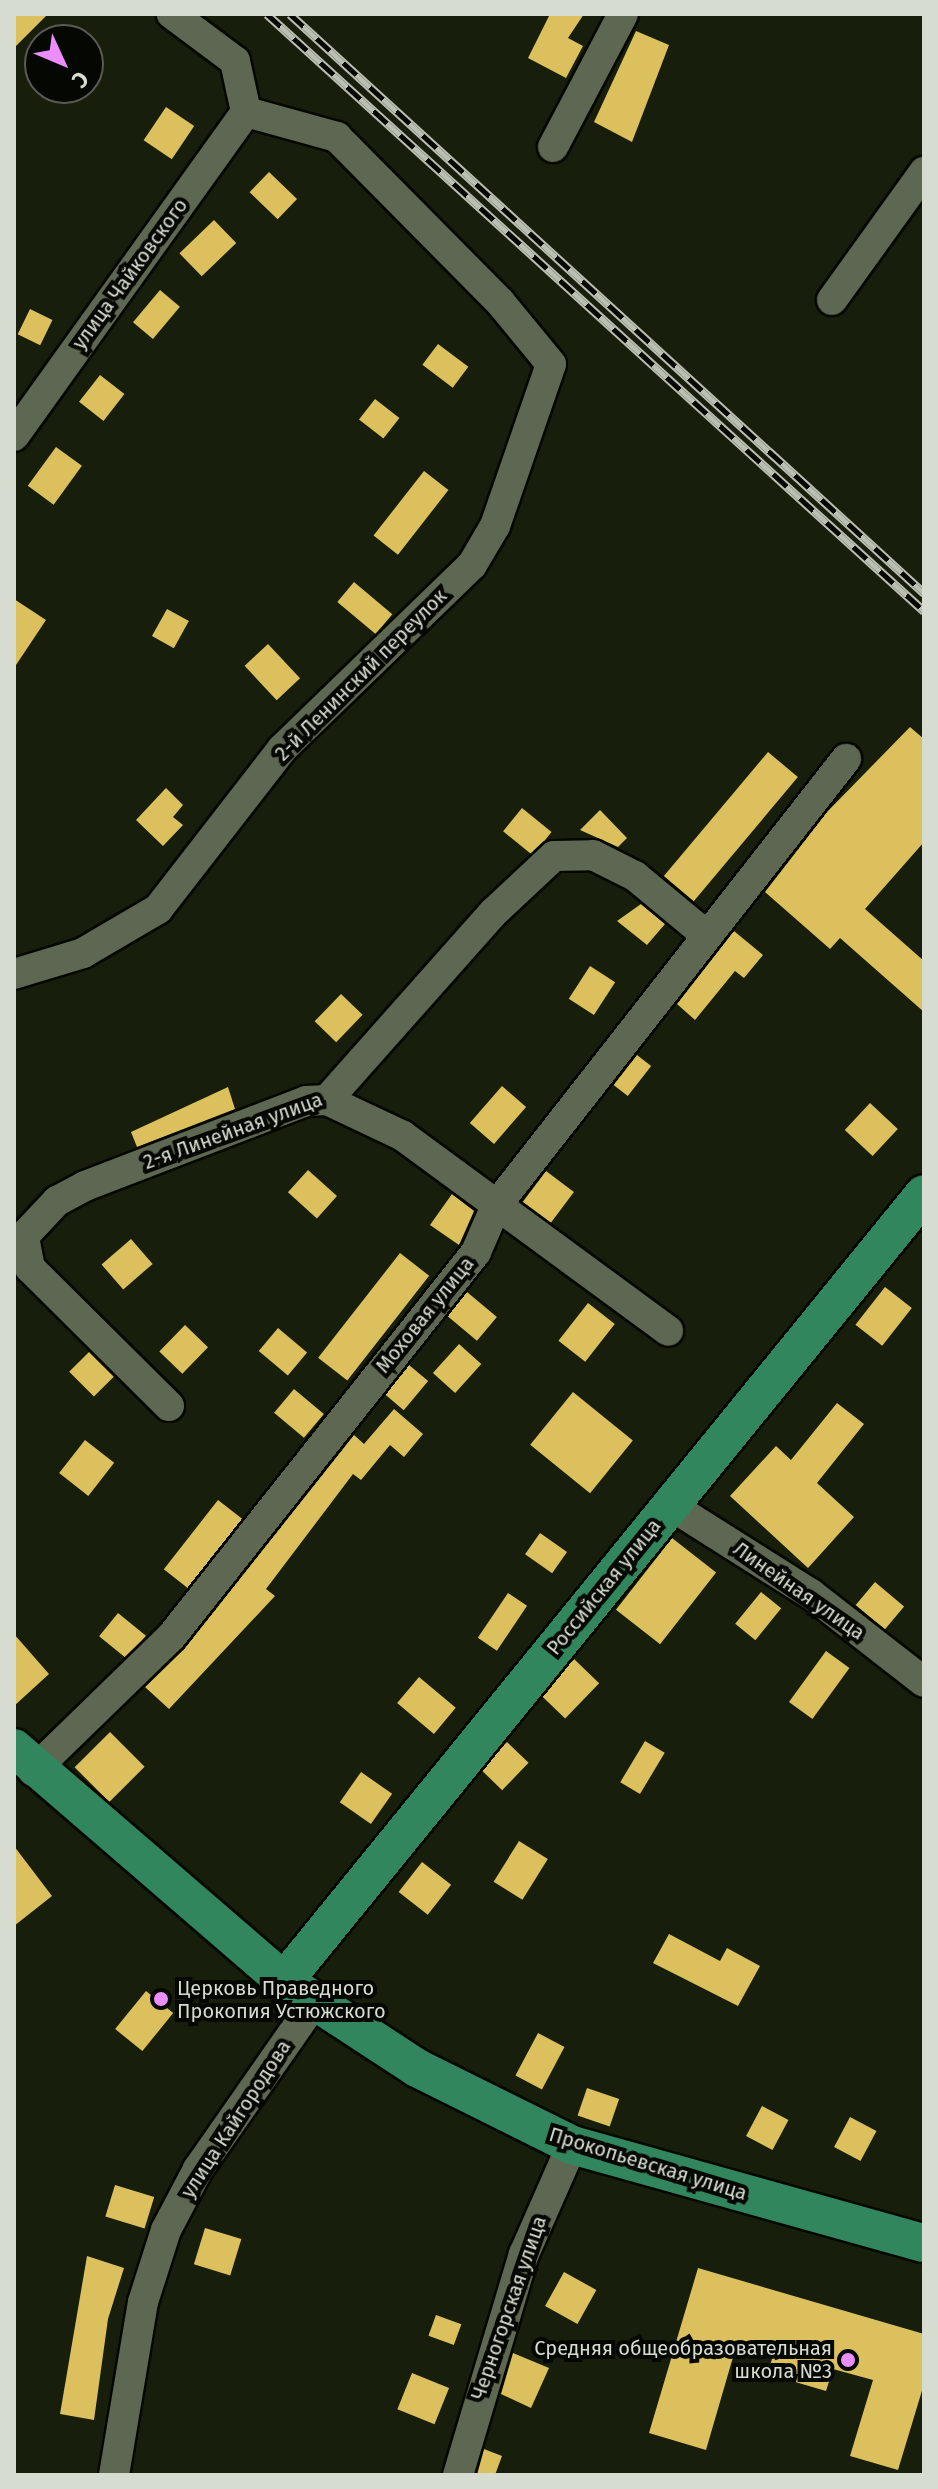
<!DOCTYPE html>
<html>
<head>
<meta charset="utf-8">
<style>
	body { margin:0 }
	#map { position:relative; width:938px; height:2489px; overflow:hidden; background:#171e0b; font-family:"Fira Sans",sans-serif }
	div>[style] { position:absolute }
	.building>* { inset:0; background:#dcc05d; transform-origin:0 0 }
	.roads { filter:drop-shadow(2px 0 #040800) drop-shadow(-2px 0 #040800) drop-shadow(0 2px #040800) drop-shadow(0 -2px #040800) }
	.minor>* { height:30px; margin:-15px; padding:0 15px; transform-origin:15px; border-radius:15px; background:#5e6751 }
	.major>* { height:38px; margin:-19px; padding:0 19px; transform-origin:19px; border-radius:19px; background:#32865e }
	.rail>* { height:9px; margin-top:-4.5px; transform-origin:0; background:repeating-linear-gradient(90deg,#050702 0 18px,#b9bfb1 0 36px); box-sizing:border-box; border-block:2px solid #b9bfb1 }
	.dots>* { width:22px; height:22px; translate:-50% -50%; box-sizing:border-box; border:4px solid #050702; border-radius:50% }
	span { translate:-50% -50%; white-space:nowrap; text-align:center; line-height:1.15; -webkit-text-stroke:8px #050702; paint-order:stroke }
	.street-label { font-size:20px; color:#d6dccf }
	.poi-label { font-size:20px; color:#d6dccf }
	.left { translate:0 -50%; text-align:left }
	.right { translate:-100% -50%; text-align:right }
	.frame { position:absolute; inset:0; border:16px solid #d6dccf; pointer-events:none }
	.north { position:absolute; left:24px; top:24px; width:80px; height:80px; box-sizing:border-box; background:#050702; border:2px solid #595c54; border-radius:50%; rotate:134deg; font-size:22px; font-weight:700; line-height:32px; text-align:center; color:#d6dccf }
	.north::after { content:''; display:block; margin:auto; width:28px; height:36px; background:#eb8dfc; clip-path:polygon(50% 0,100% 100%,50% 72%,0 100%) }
</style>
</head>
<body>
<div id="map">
	<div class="building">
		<i style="clip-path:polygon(14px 14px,48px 14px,14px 48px)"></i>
		<i style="clip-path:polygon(550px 14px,584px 14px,568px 38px,583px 46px,566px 78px,528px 58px)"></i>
		<i style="clip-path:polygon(636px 31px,669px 45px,632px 142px,594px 122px)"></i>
		<i style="left:166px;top:107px;width:34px;height:40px;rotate:34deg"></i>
		<i style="left:269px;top:172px;width:39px;height:28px;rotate:44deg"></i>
		<i style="left:214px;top:220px;width:32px;height:48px;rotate:46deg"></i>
		<i style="left:160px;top:290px;width:26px;height:42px;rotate:40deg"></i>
		<i style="left:30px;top:309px;width:25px;height:28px;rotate:26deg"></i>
		<i style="left:438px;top:344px;width:38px;height:26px;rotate:37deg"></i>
		<i style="left:100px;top:375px;width:31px;height:34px;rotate:38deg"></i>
		<i style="left:375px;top:399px;width:31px;height:26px;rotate:38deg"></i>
		<i style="left:56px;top:447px;width:32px;height:48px;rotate:36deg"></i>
		<i style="left:424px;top:471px;width:31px;height:82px;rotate:38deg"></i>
		<i style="left:354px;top:582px;width:50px;height:26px;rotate:40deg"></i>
		<i style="clip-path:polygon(14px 599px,46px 620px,14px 668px)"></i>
		<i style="left:167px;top:609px;width:25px;height:31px;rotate:29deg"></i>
		<i style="left:268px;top:644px;width:47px;height:32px;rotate:47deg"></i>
		<i style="clip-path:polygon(910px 727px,924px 739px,924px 842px,865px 909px,924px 961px,924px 1012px,840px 938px,830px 949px,765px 892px,827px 812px)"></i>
		<i style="left:768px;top:752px;width:39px;height:162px;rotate:40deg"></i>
		<i style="clip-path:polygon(166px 788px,183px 805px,173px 817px,183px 825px,163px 846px,136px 820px)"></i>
		<i style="left:522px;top:808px;width:38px;height:30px;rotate:39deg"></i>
		<i style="clip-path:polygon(600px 810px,627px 838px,618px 847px,580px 830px)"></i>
		<i style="clip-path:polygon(641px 904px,665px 924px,647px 945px,617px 921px)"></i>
		<i style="clip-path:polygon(734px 931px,763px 955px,744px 978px,735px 971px,695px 1020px,677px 1004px)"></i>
		<i style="left:590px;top:966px;width:30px;height:39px;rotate:33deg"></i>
		<i style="left:341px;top:994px;width:30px;height:38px;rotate:44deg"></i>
		<i style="left:637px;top:1055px;width:18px;height:38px;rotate:38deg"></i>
		<i style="left:502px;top:1086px;width:32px;height:49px;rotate:41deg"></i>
		<i style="clip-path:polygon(228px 1087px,235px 1109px,137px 1147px,131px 1132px)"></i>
		<i style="left:870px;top:1103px;width:38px;height:37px;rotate:43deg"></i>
		<i style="left:308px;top:1170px;width:39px;height:30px;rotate:42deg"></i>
		<i style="left:546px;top:1171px;width:35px;height:39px;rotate:37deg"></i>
		<i style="clip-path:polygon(452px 1194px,474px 1211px,459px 1245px,430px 1225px)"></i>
		<i style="left:131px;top:1239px;width:33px;height:39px;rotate:49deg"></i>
		<i style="left:400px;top:1253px;width:37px;height:133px;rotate:38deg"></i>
		<i style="left:885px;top:1287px;width:34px;height:48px;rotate:38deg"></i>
		<i style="left:467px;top:1292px;width:39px;height:31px;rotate:40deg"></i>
		<i style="left:588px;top:1303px;width:34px;height:48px;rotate:38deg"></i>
		<i style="left:185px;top:1325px;width:32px;height:37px;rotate:44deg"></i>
		<i style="left:278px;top:1328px;width:38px;height:30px;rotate:40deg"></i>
		<i style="left:459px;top:1344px;width:30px;height:39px;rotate:42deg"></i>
		<i style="left:89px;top:1352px;width:35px;height:28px;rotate:45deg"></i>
		<i style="left:409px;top:1365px;width:25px;height:38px;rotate:40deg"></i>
		<i style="left:294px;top:1389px;width:39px;height:31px;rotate:40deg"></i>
		<i style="left:573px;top:1392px;width:77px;height:68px;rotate:39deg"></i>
		<i style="clip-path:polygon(837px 1403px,864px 1424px,817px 1483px,854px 1517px,808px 1568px,730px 1496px,776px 1446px,791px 1460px)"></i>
		<i style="clip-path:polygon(394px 1409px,423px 1434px,404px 1457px,390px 1445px,361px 1480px,353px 1474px,266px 1589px,275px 1596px,169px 1709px,145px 1687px,185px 1648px,354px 1435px,364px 1444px)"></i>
		<i style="left:85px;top:1440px;width:37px;height:42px;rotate:38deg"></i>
		<i style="left:218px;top:1500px;width:31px;height:88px;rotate:38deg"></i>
		<i style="left:540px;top:1533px;width:33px;height:26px;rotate:35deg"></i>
		<i style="left:672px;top:1538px;width:56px;height:91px;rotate:38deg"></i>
		<i style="left:875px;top:1582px;width:38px;height:30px;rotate:40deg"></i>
		<i style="left:761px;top:1592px;width:26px;height:41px;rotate:39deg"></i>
		<i style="left:508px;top:1593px;width:23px;height:54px;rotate:34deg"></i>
		<i style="left:118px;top:1613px;width:36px;height:30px;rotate:39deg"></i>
		<i style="clip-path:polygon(14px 1634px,49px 1674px,14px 1706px)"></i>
		<i style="left:826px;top:1651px;width:29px;height:63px;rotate:36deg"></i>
		<i style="left:574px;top:1659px;width:35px;height:49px;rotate:44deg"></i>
		<i style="left:419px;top:1677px;width:48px;height:34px;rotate:40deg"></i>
		<i style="left:110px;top:1732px;width:49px;height:50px;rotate:45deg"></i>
		<i style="left:645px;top:1741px;width:23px;height:48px;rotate:31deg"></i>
		<i style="left:507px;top:1742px;width:30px;height:38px;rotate:44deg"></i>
		<i style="left:361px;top:1772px;width:38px;height:37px;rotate:35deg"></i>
		<i style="left:519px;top:1841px;width:34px;height:48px;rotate:32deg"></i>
		<i style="clip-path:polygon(14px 1846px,52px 1896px,14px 1926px)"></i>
		<i style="left:422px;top:1862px;width:37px;height:38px;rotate:38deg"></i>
		<i style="clip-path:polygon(669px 1934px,720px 1961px,727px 1948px,760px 1966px,738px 2006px,653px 1963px)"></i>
		<i style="left:146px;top:1991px;width:35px;height:49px;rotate:39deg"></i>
		<i style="left:538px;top:2033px;width:30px;height:48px;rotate:28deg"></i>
		<i style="left:587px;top:2088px;width:34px;height:29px;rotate:19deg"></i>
		<i style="left:762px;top:2106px;width:30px;height:34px;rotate:28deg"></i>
		<i style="left:850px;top:2117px;width:30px;height:34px;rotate:28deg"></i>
		<i style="left:115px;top:2185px;width:41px;height:33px;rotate:17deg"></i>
		<i style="left:205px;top:2228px;width:38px;height:38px;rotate:17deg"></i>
		<i style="clip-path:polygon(87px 2256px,124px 2268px,108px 2319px,94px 2420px,60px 2414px)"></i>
		<i style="clip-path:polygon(698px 2268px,924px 2334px,924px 2384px,898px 2470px,850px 2456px,873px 2380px,833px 2369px,826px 2391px,768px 2374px,774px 2351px,738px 2340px,706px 2450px,649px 2433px)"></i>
		<i style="left:564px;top:2272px;width:37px;height:39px;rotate:29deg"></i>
		<i style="left:436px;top:2315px;width:27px;height:22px;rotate:20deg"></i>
		<i style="clip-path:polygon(513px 2353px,549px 2368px,531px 2408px,501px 2394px)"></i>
		<i style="left:412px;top:2373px;width:40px;height:39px;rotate:22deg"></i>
		<i style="clip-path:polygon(484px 2449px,502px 2456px,495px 2475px,477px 2475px)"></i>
	</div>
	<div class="roads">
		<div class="minor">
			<i style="left:553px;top:147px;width:150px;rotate:-62.2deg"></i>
			<i style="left:832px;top:300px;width:158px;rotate:-54.3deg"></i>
			<i style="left:14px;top:436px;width:398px;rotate:-54.4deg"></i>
			<i style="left:14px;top:974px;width:72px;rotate:-16.9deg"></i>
			<i style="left:83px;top:953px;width:87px;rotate:-30.4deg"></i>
			<i style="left:158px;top:909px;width:202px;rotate:-52.2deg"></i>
			<i style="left:282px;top:749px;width:264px;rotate:-44.1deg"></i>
			<i style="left:472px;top:565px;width:45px;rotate:-59.5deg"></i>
			<i style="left:495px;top:526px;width:171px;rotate:-70.9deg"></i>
			<i style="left:551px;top:364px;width:80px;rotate:-129.4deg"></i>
			<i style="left:500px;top:302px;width:232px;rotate:-134.7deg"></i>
			<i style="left:337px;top:137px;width:94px;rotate:-164.6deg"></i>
			<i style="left:246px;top:112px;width:52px;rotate:-102.2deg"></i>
			<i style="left:235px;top:61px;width:79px;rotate:-143.3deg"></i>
			<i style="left:327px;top:1100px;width:250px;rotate:-48.4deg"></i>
			<i style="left:493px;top:913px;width:83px;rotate:-43.1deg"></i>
			<i style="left:554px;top:856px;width:39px;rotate:-1deg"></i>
			<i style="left:593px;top:855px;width:47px;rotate:26.6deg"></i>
			<i style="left:635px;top:876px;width:92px;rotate:39.7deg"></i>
			<i style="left:169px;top:1406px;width:196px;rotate:-135.2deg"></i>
			<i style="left:30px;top:1268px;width:33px;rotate:-101deg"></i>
			<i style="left:24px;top:1236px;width:48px;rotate:-46.7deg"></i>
			<i style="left:57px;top:1201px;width:32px;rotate:-28deg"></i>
			<i style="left:85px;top:1186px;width:237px;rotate:-21deg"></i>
			<i style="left:306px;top:1101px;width:21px;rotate:-3deg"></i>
			<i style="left:327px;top:1100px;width:84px;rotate:25.3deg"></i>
			<i style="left:403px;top:1136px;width:329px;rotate:36.3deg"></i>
			<i style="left:670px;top:1505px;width:167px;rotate:32.3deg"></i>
			<i style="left:811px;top:1594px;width:143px;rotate:37.9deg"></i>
			<i style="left:33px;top:1771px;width:192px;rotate:-44.2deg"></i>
			<i style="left:171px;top:1637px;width:491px;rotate:-51.6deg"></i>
			<i style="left:476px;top:1252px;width:50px;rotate:-66.5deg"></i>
			<i style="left:496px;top:1206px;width:568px;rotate:-51.94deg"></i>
			<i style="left:114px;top:2475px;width:175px;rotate:-80.5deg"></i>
			<i style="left:143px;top:2302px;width:76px;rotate:-72.3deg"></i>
			<i style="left:166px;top:2230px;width:69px;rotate:-62.3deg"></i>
			<i style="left:198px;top:2169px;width:205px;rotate:-55.1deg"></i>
			<i style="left:458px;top:2475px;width:231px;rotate:-73.4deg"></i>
			<i style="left:524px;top:2254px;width:119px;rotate:-66.2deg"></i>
		</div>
		<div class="major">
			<i style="left:14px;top:1748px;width:357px;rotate:40.8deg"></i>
			<i style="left:284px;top:1981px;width:159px;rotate:33.2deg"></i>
			<i style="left:417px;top:2068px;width:173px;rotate:26.4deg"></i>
			<i style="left:572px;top:2145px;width:365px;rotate:15.6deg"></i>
			<i style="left:284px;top:1981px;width:1014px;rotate:-50.88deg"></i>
		</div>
	</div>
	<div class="rail">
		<i style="left:267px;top:14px;width:888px;rotate:42.26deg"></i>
		<i style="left:290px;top:14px;width:859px;rotate:42.4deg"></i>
	</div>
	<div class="dots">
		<i style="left:161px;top:1999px;background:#eb8dfc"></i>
		<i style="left:848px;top:2360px;background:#eb8dfc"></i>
	</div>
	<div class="street-label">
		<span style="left:130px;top:274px;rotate:-54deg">улица Чайковского</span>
		<span style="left:361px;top:675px;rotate:-45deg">2-й Ленинский переулок</span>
		<span style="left:233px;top:1131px;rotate:-20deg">2-я Линейная улица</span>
		<span style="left:425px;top:1315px;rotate:-51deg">Моховая улица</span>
		<span style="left:604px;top:1587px;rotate:-51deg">Российская улица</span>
		<span style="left:799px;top:1591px;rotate:35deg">Линейная улица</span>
		<span style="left:236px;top:2119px;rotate:-57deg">улица Кайгородова</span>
		<span style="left:648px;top:2164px;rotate:17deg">Прокопьевская улица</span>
		<span style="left:509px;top:2308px;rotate:-71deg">Черногорская улица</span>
	</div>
	<div class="poi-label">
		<span class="left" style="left:177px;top:2000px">Церковь Праведного<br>Прокопия Устюжского</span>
		<span class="right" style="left:832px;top:2360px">Средняя общеобразовательная<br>школа №3</span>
	</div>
	<div class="frame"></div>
	<div class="north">С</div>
</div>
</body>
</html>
